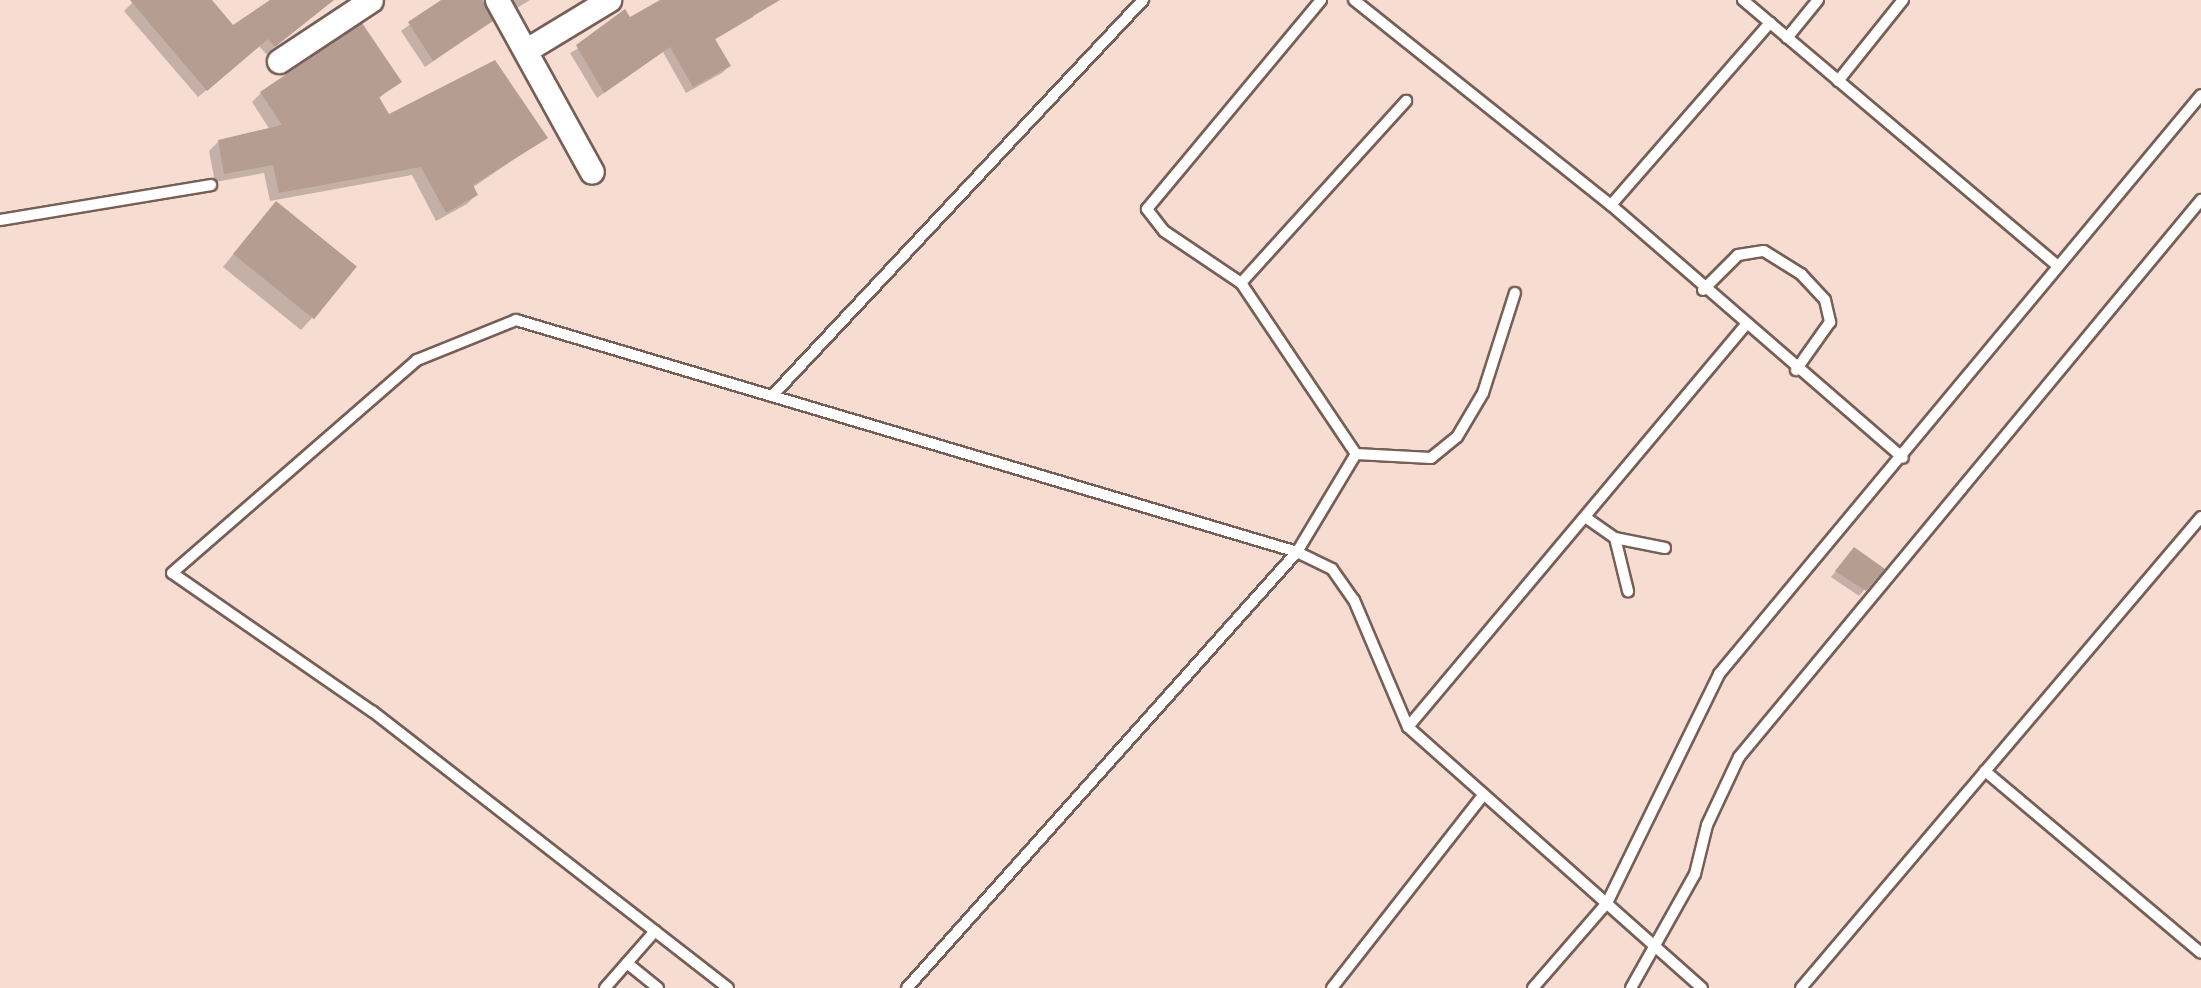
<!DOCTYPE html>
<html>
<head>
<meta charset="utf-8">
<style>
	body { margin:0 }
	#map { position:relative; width:2201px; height:988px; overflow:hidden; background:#f7dcd1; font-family:"Playfair Display",serif }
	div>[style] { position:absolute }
	.shadow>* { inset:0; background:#0003 }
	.building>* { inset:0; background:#b59d91; transform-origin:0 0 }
	.roads { filter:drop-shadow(2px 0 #765f56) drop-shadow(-2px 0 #765f56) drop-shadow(0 2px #765f56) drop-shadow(0 -2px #765f56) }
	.lane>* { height:10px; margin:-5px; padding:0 5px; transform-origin:5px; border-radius:5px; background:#fff }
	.street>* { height:23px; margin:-11.5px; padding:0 11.5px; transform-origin:11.5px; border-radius:11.5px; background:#fff }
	span { translate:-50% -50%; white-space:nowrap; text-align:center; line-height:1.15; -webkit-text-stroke:5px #fcece5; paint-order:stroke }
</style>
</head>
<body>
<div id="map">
	<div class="shadow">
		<i style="clip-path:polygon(135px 0,210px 0,233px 27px,272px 0,330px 0,266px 54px,259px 46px,198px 97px,124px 11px)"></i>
		<i style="clip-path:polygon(444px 0,481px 0,491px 21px,425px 67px,401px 31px)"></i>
		<i style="clip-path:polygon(500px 0,530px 0,509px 13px)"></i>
		<i style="clip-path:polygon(664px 0,764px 0,753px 17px,714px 40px,729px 66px,722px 73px,686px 93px,663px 52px,597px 98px,570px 53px)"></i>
		<i style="clip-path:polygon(399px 81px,378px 99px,389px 116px,545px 138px,472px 188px,476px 195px,467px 204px,436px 221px,412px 175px,270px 201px,264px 173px,215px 182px,209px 151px,219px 141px,270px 130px,252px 102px,261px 93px)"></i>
		<i style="clip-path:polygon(265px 215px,312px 318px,301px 330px,223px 267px)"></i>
		<i style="clip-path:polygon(1849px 555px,1882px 569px,1859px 596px,1831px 577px)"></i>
	</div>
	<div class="building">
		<i style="clip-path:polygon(130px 0,212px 0,233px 25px,270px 0,334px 0,275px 47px,268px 39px,207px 91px)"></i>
		<i style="clip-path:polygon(441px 0,483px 0,493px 21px,433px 61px,408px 22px)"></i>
		<i style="clip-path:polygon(660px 0,780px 0,715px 39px,731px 66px,693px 87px,670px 47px,604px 93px,576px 45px,625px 9px,630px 17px)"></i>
		<i style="clip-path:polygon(362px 23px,402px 82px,379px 97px,389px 114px,495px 60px,548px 138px,473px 185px,478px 195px,446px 213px,421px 167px,279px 193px,273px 165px,224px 174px,218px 140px,282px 125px,260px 92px)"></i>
		<i style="left:276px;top:201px;width:104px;height:68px;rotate:39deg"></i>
		<i style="clip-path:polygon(1854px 547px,1885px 569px,1866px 591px,1835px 571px)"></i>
	</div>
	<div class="roads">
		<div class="lane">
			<i style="left:1354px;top:0;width:329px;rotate:38.6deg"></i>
			<i style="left:1611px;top:205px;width:386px;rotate:40.9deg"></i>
			<i style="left:1743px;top:0;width:412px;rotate:40.2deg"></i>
			<i style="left:1787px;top:38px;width:49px;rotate:-50.8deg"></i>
			<i style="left:1838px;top:81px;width:104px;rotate:-51.3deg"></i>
			<i style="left:1611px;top:205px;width:242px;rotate:-48.9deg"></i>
			<i style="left:0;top:220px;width:214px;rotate:-9.4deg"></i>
			<i style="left:1241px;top:283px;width:93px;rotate:-146deg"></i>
			<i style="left:1164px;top:231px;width:28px;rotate:-128deg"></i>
			<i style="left:1147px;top:209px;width:272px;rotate:-50.2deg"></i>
			<i style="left:1703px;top:290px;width:49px;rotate:-45deg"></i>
			<i style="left:1738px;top:255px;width:26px;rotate:-9deg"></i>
			<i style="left:1764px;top:251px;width:44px;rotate:31.9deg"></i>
			<i style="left:1801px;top:274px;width:35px;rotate:47deg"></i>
			<i style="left:1825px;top:300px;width:23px;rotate:77deg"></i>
			<i style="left:1830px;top:322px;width:59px;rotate:125.3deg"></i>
			<i style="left:772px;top:396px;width:543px;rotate:-46.87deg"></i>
			<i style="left:1356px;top:454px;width:206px;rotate:-123.9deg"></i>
			<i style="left:1241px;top:283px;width:246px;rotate:-47.8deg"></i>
			<i style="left:1585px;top:517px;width:37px;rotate:35deg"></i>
			<i style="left:1615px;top:538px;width:51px;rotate:11.3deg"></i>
			<i style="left:1615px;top:538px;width:55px;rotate:76.2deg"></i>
			<i style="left:1408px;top:727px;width:522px;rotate:-49.97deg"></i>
			<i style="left:1985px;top:771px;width:282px;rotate:40.1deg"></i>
			<i style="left:627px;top:963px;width:40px;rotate:39deg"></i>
			<i style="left:605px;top:988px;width:76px;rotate:-48.7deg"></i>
			<i style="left:728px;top:988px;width:450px;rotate:-142.1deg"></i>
			<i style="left:373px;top:712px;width:244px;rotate:-145.3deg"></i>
			<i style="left:172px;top:573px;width:325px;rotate:-41deg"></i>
			<i style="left:417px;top:360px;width:107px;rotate:-22deg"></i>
			<i style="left:516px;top:320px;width:815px;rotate:16.54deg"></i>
			<i style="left:1297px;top:552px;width:39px;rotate:26deg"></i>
			<i style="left:1332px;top:569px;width:38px;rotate:55deg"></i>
			<i style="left:1354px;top:600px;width:138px;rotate:67deg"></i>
			<i style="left:1408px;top:727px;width:393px;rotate:41.6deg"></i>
			<i style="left:907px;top:988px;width:585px;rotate:-48.19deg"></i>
			<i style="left:1297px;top:552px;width:114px;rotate:-59deg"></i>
			<i style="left:1356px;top:454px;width:75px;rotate:3.1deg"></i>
			<i style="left:1431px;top:458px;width:33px;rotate:-39deg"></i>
			<i style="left:1457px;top:437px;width:51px;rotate:-59.4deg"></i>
			<i style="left:1483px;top:393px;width:105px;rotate:-72.3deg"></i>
			<i style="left:1332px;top:988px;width:246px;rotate:-51.9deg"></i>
			<i style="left:1533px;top:988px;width:113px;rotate:-49deg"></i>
			<i style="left:1607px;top:903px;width:255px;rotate:-63.9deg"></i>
			<i style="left:1719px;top:674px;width:753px;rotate:-50.22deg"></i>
			<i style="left:1631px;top:988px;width:131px;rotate:-60.7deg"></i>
			<i style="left:1695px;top:874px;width:50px;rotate:-76.2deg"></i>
			<i style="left:1707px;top:825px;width:75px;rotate:-64.8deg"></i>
			<i style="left:1739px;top:757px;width:724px;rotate:-50.33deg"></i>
			<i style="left:1801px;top:988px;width:618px;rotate:-49.66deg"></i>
		</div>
		<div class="street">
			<i style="left:497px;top:0;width:196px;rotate:61.1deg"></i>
			<i style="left:528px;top:49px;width:95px;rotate:-31.2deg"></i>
			<i style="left:279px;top:61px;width:110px;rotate:-33.5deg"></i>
		</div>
	</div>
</div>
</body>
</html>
